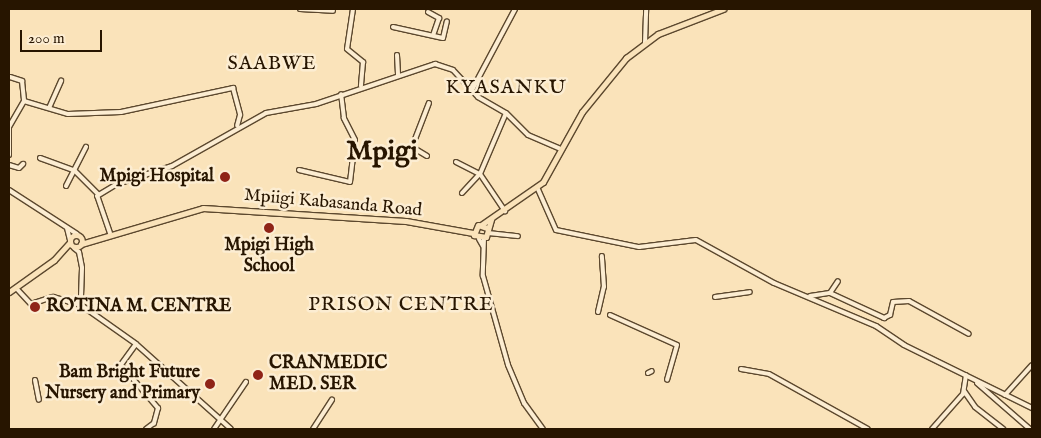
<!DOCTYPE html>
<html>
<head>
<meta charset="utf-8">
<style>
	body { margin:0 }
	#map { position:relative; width:1041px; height:438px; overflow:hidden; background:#fae3ba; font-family:"IM FELL English",serif }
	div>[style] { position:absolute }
	.roads { filter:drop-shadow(1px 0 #5c482e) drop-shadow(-1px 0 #5c482e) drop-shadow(0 1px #5c482e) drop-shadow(0 -1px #5c482e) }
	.minor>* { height:4px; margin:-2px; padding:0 2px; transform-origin:2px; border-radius:2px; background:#fcedd2 }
	.major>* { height:5px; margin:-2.5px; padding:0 2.5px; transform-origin:2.5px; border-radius:2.5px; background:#fae3ba }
	.major>.ring { margin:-2.5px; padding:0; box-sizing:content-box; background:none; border:5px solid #fae3ba; border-radius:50% }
	.dots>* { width:14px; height:14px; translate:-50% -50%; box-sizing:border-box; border:2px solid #fcedd2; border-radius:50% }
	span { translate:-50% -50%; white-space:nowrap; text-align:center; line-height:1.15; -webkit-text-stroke:5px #fcedd2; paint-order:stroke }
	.poi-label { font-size:18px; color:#271500; font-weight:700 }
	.right { translate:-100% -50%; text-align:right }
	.left { translate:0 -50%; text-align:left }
	.street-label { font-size:18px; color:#271500 }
	.quarter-label { font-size:20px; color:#271500; letter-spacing:1px }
	.town-label { font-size:28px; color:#271500; font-weight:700 }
	.frame { position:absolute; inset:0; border:10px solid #271500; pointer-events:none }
	.scale { position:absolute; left:20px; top:30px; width:82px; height:22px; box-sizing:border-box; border:2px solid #271500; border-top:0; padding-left:6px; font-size:15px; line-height:18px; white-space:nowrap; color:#271500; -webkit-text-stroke:4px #fcedd2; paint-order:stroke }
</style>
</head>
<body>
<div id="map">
	<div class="roads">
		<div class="minor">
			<i style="left:300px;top:9px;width:33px;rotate:3deg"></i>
			<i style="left:353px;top:9px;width:40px;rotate:98.5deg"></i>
			<i style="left:347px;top:49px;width:21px;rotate:39deg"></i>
			<i style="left:363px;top:62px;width:24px;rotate:95deg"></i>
			<i style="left:428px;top:12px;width:13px;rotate:29deg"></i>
			<i style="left:439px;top:18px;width:18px;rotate:109deg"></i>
			<i style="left:393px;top:27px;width:51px;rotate:12.4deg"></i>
			<i style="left:443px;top:38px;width:17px;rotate:-77deg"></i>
			<i style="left:645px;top:43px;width:34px;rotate:-88deg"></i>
			<i style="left:397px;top:55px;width:21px;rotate:87deg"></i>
			<i style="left:10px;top:77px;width:13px;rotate:18deg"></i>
			<i style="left:22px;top:81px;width:20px;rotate:84deg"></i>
			<i style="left:472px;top:90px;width:92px;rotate:-62deg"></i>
			<i style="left:49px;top:108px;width:30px;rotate:-66deg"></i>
			<i style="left:9px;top:127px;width:30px;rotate:-60deg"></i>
			<i style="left:24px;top:101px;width:46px;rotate:16.5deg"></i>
			<i style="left:68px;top:114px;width:53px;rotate:-2.2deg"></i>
			<i style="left:121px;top:112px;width:115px;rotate:-12.1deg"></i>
			<i style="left:233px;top:88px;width:28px;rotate:75deg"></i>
			<i style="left:240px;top:115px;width:11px;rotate:105deg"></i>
			<i style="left:9px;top:128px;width:27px;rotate:90deg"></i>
			<i style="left:427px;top:156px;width:17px;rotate:-149deg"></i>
			<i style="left:412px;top:147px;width:47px;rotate:-68.9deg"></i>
			<i style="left:40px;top:158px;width:37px;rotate:20deg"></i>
			<i style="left:75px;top:171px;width:33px;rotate:45deg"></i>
			<i style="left:456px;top:162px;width:27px;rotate:27deg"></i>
			<i style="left:480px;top:174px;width:45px;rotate:56deg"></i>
			<i style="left:9px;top:165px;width:10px;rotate:17deg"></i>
			<i style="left:19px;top:168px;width:6px;rotate:-45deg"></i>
			<i style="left:299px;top:170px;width:52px;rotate:13.2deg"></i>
			<i style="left:350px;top:182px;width:42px;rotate:-83.2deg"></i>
			<i style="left:355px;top:140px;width:25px;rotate:-117deg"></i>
			<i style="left:344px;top:118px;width:24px;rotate:-97deg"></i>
			<i style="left:66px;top:186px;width:44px;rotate:-62.9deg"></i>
			<i style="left:537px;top:187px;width:47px;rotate:66.2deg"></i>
			<i style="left:556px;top:230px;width:85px;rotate:11.6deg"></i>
			<i style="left:639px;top:247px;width:57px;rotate:-7deg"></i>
			<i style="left:696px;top:240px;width:89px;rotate:28.9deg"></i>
			<i style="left:774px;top:283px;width:111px;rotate:22.9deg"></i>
			<i style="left:876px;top:326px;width:34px;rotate:34deg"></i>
			<i style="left:904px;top:345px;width:143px;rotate:26.2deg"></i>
			<i style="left:9px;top:190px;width:81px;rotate:32.9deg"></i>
			<i style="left:462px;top:193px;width:26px;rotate:-47deg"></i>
			<i style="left:480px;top:174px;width:66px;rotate:-66.9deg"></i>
			<i style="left:67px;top:228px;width:12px;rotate:76deg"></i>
			<i style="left:110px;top:233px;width:39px;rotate:-109deg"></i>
			<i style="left:97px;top:196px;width:23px;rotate:-31deg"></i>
			<i style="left:117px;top:184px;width:58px;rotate:-18.1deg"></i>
			<i style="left:172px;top:166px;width:108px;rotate:-29.4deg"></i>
			<i style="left:266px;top:113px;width:51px;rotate:-10.2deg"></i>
			<i style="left:316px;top:104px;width:126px;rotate:-18.6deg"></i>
			<i style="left:435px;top:64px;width:19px;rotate:18deg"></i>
			<i style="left:453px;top:70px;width:37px;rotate:47deg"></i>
			<i style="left:478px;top:97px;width:32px;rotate:30deg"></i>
			<i style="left:506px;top:113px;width:31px;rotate:45deg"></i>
			<i style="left:528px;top:135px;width:34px;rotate:23deg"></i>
			<i style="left:488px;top:233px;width:30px;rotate:6deg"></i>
			<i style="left:484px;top:238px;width:38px;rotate:92deg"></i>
			<i style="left:483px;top:276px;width:92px;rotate:74.3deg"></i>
			<i style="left:508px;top:365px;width:41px;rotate:67.2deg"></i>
			<i style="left:524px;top:403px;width:32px;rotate:54deg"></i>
			<i style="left:479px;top:239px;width:8px;rotate:60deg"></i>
			<i style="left:74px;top:248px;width:6px;rotate:39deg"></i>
			<i style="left:79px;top:252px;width:16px;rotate:79deg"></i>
			<i style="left:82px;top:268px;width:37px;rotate:92deg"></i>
			<i style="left:16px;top:288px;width:22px;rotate:47deg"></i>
			<i style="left:31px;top:304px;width:23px;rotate:-18deg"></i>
			<i style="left:53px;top:297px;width:29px;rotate:16deg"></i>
			<i style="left:81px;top:305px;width:67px;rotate:35.3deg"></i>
			<i style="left:136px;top:344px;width:127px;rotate:41.8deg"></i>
			<i style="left:830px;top:293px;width:60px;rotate:24.8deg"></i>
			<i style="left:884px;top:318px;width:7px;rotate:-27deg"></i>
			<i style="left:890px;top:315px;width:13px;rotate:-77deg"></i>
			<i style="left:893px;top:302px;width:16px;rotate:-4deg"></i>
			<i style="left:909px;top:301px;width:68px;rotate:28.8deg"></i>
			<i style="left:810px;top:296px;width:20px;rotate:-9deg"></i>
			<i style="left:830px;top:293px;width:14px;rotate:-56deg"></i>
			<i style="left:715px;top:297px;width:35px;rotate:-8deg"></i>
			<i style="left:598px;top:312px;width:26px;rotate:-77deg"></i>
			<i style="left:604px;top:287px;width:31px;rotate:-94deg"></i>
			<i style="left:610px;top:315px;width:73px;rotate:24.1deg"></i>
			<i style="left:677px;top:345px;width:36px;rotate:106deg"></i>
			<i style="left:136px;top:344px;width:26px;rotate:126deg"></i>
			<i style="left:121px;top:365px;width:57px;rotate:49.3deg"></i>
			<i style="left:158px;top:408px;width:16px;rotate:105deg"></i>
			<i style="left:154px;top:423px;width:10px;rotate:143deg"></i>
			<i style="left:741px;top:369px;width:28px;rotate:10deg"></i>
			<i style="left:769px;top:374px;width:113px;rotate:29.1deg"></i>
			<i style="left:648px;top:373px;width:4px;rotate:-27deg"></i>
			<i style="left:35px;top:380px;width:20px;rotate:79deg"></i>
			<i style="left:977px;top:383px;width:70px;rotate:41deg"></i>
			<i style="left:964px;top:391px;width:19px;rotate:55deg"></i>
			<i style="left:975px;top:407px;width:36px;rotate:38deg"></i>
			<i style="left:1005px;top:395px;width:40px;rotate:-48deg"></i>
			<i style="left:214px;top:429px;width:57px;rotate:-55.8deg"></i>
			<i style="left:313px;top:429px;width:35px;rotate:-57deg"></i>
			<i style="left:932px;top:429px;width:47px;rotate:-48.5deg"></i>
			<i style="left:963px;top:394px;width:19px;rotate:-81deg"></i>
		</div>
		<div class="major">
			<i style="left:481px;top:225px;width:75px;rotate:-34.7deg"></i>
			<i style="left:543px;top:182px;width:80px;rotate:-60.9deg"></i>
			<i style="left:582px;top:112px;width:70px;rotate:-50.8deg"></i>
			<i style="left:626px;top:58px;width:40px;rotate:-37deg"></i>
			<i style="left:658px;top:34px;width:70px;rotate:-21deg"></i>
			<i style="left:487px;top:228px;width:9px;rotate:-162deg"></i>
			<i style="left:478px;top:225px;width:11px;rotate:112deg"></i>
			<i style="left:474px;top:235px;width:12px;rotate:9deg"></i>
			<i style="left:486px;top:237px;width:19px;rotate:-74deg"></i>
			<i class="ring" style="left:70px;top:235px;width:7px;height:7px"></i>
			<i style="left:81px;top:244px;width:127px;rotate:-16.4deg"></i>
			<i style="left:203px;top:208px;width:203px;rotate:3.7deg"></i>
			<i style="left:406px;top:221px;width:68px;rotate:10.2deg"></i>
			<i style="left:9px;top:292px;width:55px;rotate:-35.4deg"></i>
			<i style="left:54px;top:260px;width:24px;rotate:-48deg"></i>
		</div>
	</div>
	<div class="dots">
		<i style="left:225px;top:177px;background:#8f2418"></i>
		<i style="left:269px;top:228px;background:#8f2418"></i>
		<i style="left:35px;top:307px;background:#8f2418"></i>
		<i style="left:258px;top:375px;background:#8f2418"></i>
		<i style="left:210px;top:384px;background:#8f2418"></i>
	</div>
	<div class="poi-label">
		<span class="right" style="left:214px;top:177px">Mpigi Hospital</span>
		<span style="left:269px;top:257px">Mpigi High<br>School</span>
		<span class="left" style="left:46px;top:307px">ROTINA M. CENTRE</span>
		<span class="left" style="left:269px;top:375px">CRANMEDIC<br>MED. SER</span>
		<span class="right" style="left:200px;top:384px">Bam Bright Future<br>Nursery and Primary</span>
	</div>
	<div class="street-label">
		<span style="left:333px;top:204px;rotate:5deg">Mpiigi Kabasanda Road</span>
	</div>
	<div class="quarter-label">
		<span style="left:272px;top:63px">SAABWE</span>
		<span style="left:506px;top:87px">KYASANKU</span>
		<span style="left:401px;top:304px">PRISON CENTRE</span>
	</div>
	<div class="town-label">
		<span style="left:382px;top:152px">Mpigi</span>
	</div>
	<div class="frame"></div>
	<div class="scale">200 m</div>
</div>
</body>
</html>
